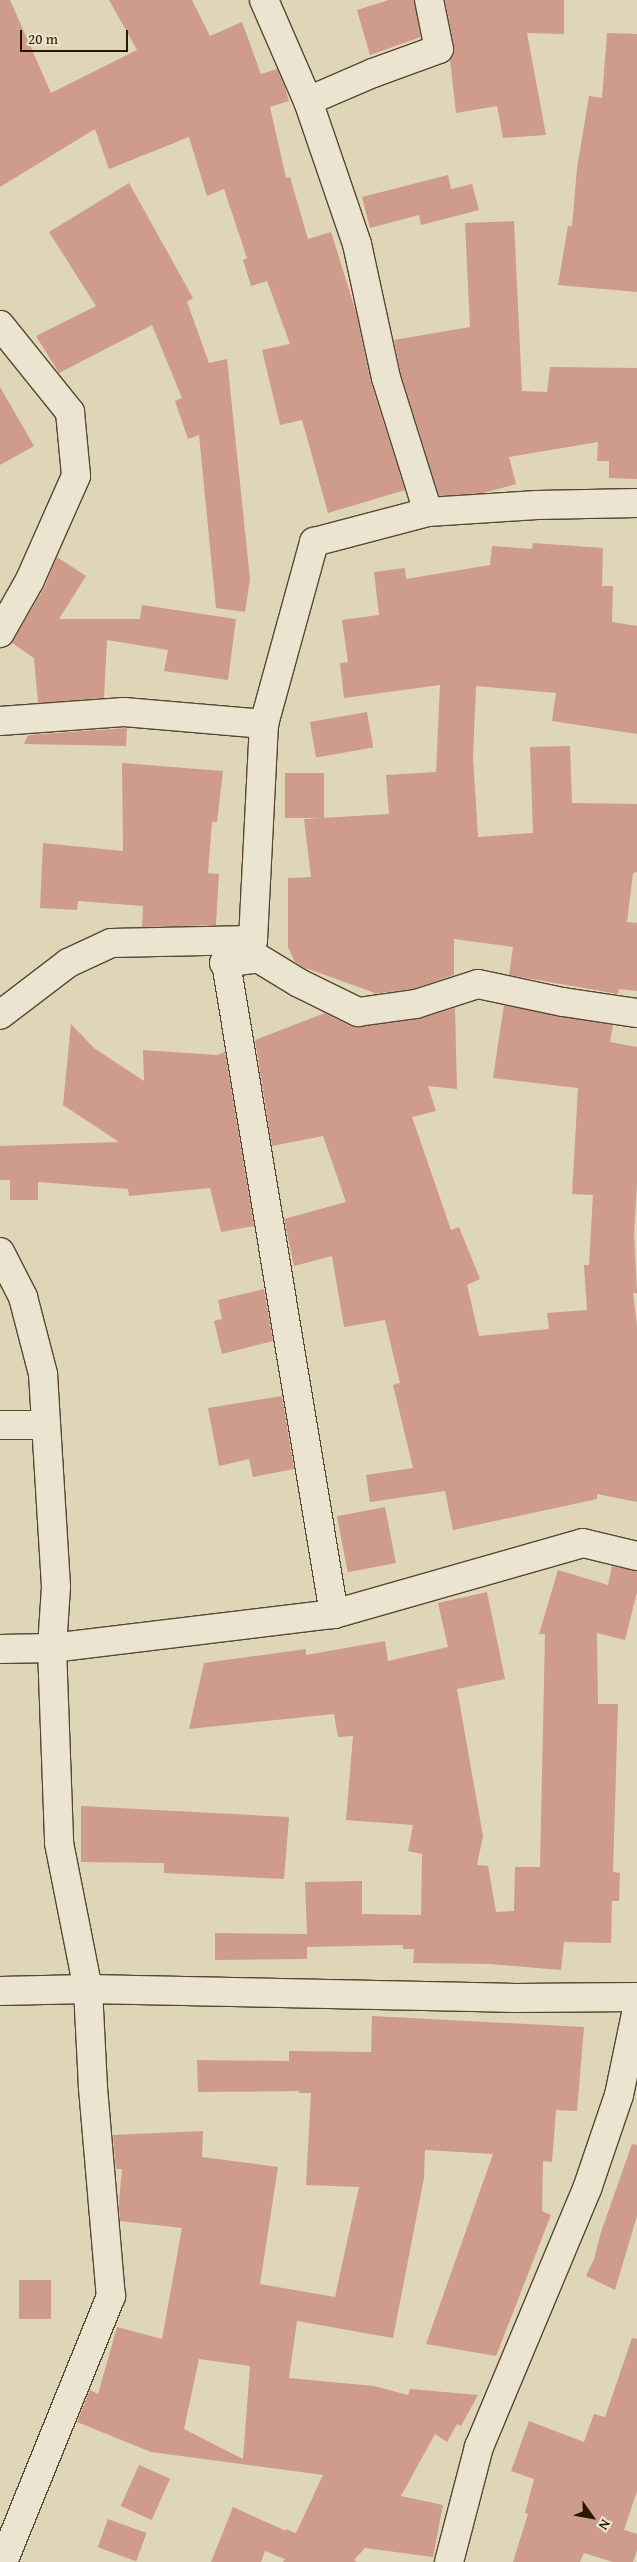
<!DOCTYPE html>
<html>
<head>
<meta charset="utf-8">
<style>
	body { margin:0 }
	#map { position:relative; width:637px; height:2562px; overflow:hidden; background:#dfd6b7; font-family:"Gentium Book Plus",serif }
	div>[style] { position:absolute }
	.building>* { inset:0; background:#ce9b8c; transform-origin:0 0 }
	.roads { filter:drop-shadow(1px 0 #584631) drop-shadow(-1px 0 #584631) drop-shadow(0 1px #584631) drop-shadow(0 -1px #584631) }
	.minor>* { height:28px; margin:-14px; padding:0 14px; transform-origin:14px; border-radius:14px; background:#eae4d0 }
	.tertiary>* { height:28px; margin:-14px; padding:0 14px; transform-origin:14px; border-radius:14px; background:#eae4d0 }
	span { translate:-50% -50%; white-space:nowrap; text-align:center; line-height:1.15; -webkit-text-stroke:4.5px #eae4d0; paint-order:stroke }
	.north { position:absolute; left:567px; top:2492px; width:50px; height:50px; -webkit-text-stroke:4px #eae4d0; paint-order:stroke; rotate:122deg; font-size:14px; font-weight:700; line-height:20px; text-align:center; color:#2b1604 }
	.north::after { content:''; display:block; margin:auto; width:18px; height:22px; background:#2b1604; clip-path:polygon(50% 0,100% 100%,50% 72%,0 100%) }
	.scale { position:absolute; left:20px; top:30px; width:108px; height:22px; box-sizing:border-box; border:2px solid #2b1604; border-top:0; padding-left:6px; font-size:15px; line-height:18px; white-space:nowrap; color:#2b1604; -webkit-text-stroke:4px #eae4d0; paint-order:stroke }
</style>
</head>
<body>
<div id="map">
	<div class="building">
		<i style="clip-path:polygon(0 0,10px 0,51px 93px,137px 50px,109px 0,192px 0,210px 36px,242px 22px,261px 74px,277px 69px,284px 85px,289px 101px,270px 107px,286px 178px,290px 177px,308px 239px,331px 232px,356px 312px,371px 383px,405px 490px,328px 513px,302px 420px,280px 425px,262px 350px,290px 344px,267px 281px,251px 286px,243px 260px,247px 258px,224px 189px,207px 196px,189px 137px,109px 169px,95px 129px,0 187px)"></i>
		<i style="clip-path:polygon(389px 0,414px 0,421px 37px,370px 55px,357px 10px)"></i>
		<i style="clip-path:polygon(445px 0,564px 0,564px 34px,527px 33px,546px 135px,503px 138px,497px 106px,456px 113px,450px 60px,454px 54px,454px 46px)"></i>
		<i style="clip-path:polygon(607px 33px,637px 34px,637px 292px,558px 285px,568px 226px,572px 226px,577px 168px,589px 96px,602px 98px)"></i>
		<i style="clip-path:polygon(448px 175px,451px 189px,472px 184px,479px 210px,421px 225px,419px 215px,370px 228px,362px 197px)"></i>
		<i style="clip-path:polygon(129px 183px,193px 298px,187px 302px,209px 363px,227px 359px,250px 579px,245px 612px,216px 608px,199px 435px,188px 439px,175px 401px,182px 398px,152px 325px,59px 373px,36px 336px,96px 306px,49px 232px)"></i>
		<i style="clip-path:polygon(514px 221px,522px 391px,547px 392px,550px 367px,637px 368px,637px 479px,609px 478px,609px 461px,597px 461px,598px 442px,509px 457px,516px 484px,483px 493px,439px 496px,401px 374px,394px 340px,470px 327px,465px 223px)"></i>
		<i style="clip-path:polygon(0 387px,34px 446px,0 465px)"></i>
		<i style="clip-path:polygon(533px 543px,603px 548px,602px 586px,613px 586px,612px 622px,637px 626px,637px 734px,552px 721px,556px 693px,476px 686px,473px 757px,478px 837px,533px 833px,530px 747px,570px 746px,572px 803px,637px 804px,637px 872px,633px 873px,627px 922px,637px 923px,637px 991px,619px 989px,618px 994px,509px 975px,513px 947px,454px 939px,454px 975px,413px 989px,372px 994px,375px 993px,303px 967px,295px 962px,288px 947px,288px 878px,311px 877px,304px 819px,389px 814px,386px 775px,436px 772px,440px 685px,344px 698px,340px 663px,348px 662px,342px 620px,379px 615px,374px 572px,405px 568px,406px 579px,490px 565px,492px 546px,532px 549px)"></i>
		<i style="clip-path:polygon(57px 557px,86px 576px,59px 619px,140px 619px,142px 605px,236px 619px,228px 680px,164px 671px,168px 650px,107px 640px,104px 698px,38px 703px,34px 658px,12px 643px,44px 588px)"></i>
		<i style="left:367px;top:712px;width:36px;height:58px;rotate:80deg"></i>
		<i style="clip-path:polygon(127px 728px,126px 746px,24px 744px,28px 735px)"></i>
		<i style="clip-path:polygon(122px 763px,223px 771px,217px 822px,212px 822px,208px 873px,219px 874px,216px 925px,142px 927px,143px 906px,78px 901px,77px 910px,40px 908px,43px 843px,123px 851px)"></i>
		<i style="left:285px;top:773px;width:39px;height:45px"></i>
		<i style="clip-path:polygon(504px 1005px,613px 1025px,610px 1042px,637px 1047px,637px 1184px,634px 1233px,637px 1293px,633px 1293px,637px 1326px,637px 1502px,597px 1494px,597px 1499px,453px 1530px,445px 1491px,370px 1502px,366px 1475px,413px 1468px,393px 1385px,400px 1383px,385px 1320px,344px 1327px,332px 1256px,294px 1266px,284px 1219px,346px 1202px,323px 1136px,272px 1146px,255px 1040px,325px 1013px,351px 1026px,360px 1027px,418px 1019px,455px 1008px,457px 1089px,428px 1086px,436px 1111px,412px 1117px,451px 1230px,459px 1227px,480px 1279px,467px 1285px,479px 1336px,549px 1329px,547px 1313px,587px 1310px,584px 1265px,589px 1265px,593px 1195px,572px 1194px,578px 1088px,493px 1078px)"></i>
		<i style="clip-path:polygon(71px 1024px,94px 1048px,144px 1081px,143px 1050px,217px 1055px,225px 1052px,254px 1226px,221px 1232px,210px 1188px,129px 1196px,128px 1189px,38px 1182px,38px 1200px,10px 1200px,10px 1180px,0 1180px,0 1146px,119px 1142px,63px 1105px)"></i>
		<i style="clip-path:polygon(264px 1289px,273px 1341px,222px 1354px,214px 1321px,222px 1319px,218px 1300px)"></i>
		<i style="clip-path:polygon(282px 1396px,294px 1469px,253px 1477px,249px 1459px,219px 1466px,208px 1408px)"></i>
		<i style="left:385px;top:1507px;width:57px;height:49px;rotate:79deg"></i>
		<i style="clip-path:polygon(612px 1566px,637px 1571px,637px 1592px,625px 1640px,597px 1633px,598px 1704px,618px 1704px,613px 1872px,620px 1873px,619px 1901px,612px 1901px,611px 1943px,564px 1942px,561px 1970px,491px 1964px,413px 1963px,414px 1949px,403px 1949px,403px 1945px,307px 1947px,307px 1936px,307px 1959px,215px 1960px,215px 1933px,307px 1934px,305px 1882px,362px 1881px,362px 1914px,421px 1915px,422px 1854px,408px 1851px,413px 1825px,346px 1820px,353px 1736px,338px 1737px,334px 1714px,189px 1729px,204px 1663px,306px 1649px,306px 1655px,385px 1641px,388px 1661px,448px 1647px,438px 1603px,487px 1592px,505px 1679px,457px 1689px,483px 1836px,477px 1865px,488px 1866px,496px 1912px,514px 1911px,515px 1867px,540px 1867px,545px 1634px,539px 1634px,558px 1570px,608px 1585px)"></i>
		<i style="clip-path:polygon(81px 1806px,289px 1817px,284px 1879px,164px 1873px,164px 1863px,81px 1862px)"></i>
		<i style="clip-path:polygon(evenodd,372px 2016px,584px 2027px,577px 2111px,556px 2110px,552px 2162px,543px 2161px,542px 2211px,551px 2215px,496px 2356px,426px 2344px,493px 2154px,425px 2150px,424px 2178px,393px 2338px,297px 2321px,289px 2378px,374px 2386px,408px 2395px,410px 2389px,478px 2395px,461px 2426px,457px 2424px,447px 2442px,435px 2434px,401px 2496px,443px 2505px,433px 2557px,365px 2548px,354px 2560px,358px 2562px,283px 2562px,285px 2559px,265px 2551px,261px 2562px,211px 2562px,233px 2507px,286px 2531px,286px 2529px,296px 2533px,323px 2475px,151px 2452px,77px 2422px,90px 2390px,98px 2394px,117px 2327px,162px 2339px,182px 2228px,120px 2221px,119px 2202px,122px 2169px,116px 2169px,113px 2135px,203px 2131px,202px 2157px,278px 2167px,260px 2284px,335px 2297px,359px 2187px,306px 2185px,311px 2093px,299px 2093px,299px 2091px,198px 2092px,197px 2060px,289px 2061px,289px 2051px,371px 2052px,372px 2016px,199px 2359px,250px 2366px,243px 2459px,184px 2429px,199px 2359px)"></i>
		<i style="clip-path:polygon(632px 2144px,637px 2145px,637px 2216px,615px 2290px,586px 2276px,594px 2259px,601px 2232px)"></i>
		<i style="left:19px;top:2280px;width:32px;height:39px"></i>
		<i style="clip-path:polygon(632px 2338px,637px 2339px,637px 2491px,624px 2530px,637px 2534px,637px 2550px,633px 2562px,613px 2562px,584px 2553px,580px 2562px,513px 2562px,528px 2514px,525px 2513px,534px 2479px,511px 2471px,529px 2421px,584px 2442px,594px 2414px,605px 2417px)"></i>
		<i style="left:139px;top:2465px;width:34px;height:45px;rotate:24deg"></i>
		<i style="left:108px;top:2519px;width:41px;height:30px;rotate:20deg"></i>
	</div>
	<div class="roads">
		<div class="minor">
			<i style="left:264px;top:0;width:110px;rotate:66.5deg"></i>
			<i style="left:0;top:325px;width:112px;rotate:51.2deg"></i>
			<i style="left:70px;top:412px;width:64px;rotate:84.6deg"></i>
			<i style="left:76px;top:476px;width:114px;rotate:113.9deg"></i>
			<i style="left:30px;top:580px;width:61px;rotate:119.5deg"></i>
			<i style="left:428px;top:512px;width:140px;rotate:-107.4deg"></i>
			<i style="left:386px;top:378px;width:137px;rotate:-102.2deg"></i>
			<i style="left:357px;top:244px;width:151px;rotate:-108.9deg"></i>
			<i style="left:308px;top:101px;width:71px;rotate:-23.3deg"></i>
			<i style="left:373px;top:73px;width:70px;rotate:-20deg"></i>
			<i style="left:439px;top:49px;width:50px;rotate:-101.5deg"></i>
			<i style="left:0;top:721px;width:124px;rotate:-4.2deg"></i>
			<i style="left:124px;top:712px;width:141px;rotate:4.9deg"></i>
			<i style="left:224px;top:963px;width:34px;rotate:-8deg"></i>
			<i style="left:258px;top:958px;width:48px;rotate:31.4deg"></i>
			<i style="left:299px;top:983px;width:66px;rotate:26.2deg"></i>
			<i style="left:358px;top:1012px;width:59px;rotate:-7.9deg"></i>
			<i style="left:416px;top:1004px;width:65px;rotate:-17.9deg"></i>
			<i style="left:478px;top:984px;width:87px;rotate:12deg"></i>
			<i style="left:563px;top:1002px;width:75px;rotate:8.5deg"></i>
			<i style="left:226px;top:963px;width:660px;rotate:80.58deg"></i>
			<i style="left:0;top:1015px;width:86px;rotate:-37.4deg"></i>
			<i style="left:68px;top:963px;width:47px;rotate:-24.9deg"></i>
			<i style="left:111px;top:943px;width:142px;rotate:-1.2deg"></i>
			<i style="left:253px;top:940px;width:216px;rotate:-87.1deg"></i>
			<i style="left:264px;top:724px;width:189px;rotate:-74.6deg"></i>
			<i style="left:314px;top:542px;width:118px;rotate:-14.7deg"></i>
			<i style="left:428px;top:512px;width:109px;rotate:-3.7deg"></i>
			<i style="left:537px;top:505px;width:100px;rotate:-1.1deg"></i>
			<i style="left:0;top:1252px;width:51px;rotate:62.9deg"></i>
			<i style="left:23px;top:1297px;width:80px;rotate:75.4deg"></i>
			<i style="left:43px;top:1374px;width:213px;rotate:86.5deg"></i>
			<i style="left:56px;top:1587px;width:61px;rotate:93.8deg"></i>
			<i style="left:52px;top:1648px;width:195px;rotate:87.9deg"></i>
			<i style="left:59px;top:1843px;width:149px;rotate:78.8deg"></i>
			<i style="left:88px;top:1989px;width:99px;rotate:87.1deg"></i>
			<i style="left:93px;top:2088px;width:209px;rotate:85.1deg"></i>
			<i style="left:111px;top:2296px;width:287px;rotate:112.1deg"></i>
			<i style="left:0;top:1425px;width:45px"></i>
			<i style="left:0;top:1649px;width:52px;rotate:-1.1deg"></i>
			<i style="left:52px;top:1648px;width:284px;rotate:-6.9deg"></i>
			<i style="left:334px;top:1614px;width:259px;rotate:-15.9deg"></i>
			<i style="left:583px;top:1543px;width:56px;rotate:13.5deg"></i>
			<i style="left:0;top:1991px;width:88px;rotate:-1.3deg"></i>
			<i style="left:88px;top:1989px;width:428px;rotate:1.2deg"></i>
			<i style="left:516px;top:1998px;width:121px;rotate:-0.5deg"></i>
		</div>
		<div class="tertiary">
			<i style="left:449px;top:2562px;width:119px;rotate:-75.4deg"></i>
			<i style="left:479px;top:2447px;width:280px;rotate:-67.3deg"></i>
			<i style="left:587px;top:2189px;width:99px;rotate:-71.2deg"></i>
			<i style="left:619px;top:2095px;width:88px;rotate:-78.2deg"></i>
		</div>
	</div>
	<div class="north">N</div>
	<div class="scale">20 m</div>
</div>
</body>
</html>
